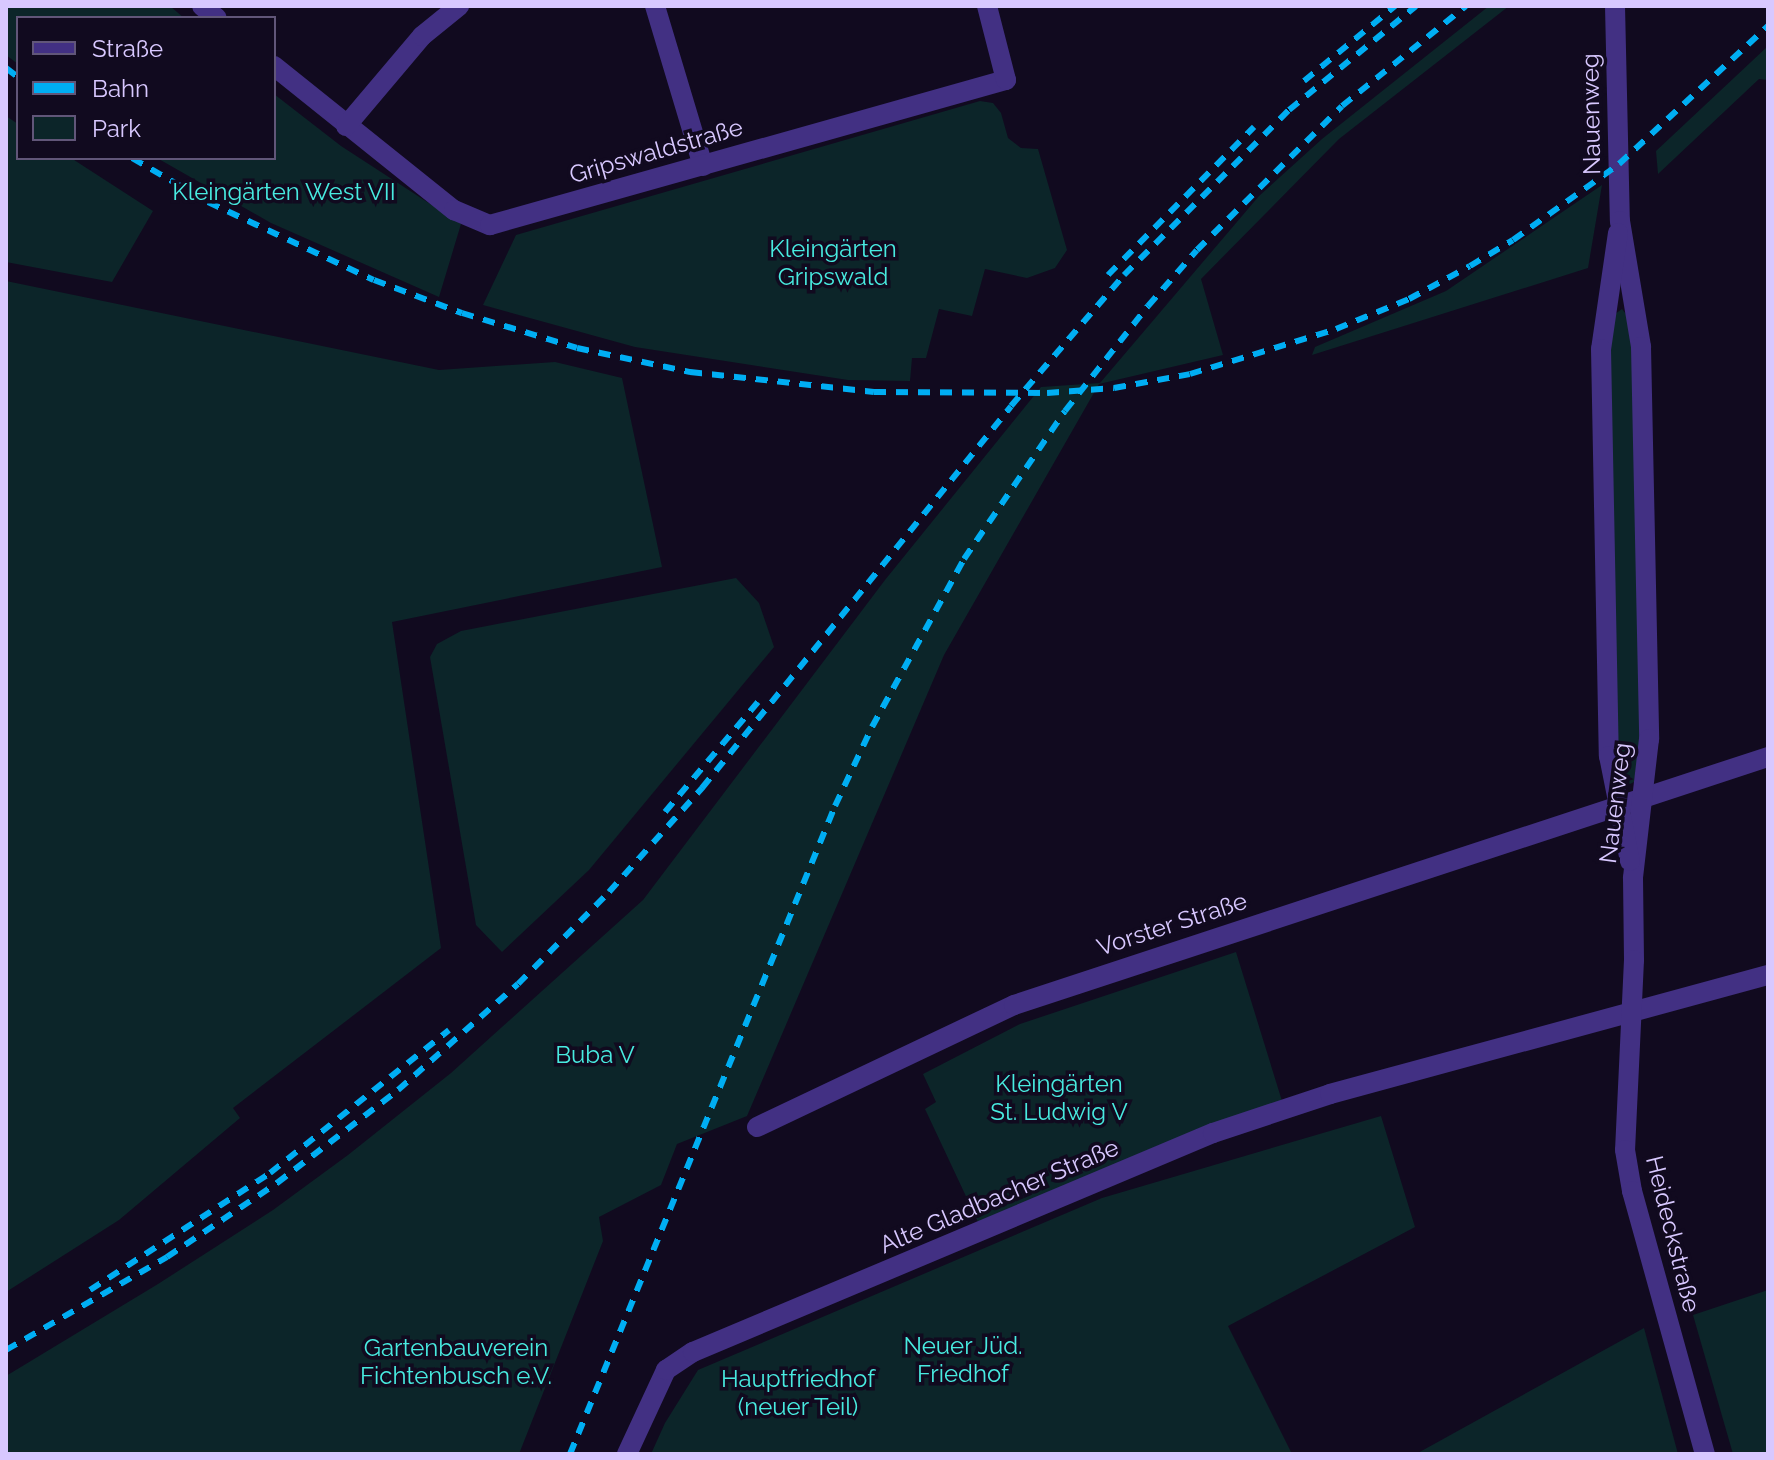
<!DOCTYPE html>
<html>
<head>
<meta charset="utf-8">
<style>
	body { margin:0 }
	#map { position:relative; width:1774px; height:1460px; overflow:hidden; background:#110a1f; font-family:Raleway,sans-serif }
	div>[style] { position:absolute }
	.green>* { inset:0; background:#0c2529 }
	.minor>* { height:20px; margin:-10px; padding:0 10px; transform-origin:10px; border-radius:10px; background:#423083 }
	.tertiary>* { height:20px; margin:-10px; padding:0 10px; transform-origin:10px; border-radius:10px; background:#423083 }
	.rail>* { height:6px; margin-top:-3px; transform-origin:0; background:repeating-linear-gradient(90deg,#00aef3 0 12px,transparent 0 22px) }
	span { translate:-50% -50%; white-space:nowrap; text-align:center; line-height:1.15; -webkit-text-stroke:7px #110a1f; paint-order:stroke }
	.street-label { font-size:24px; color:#d8c8ff }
	.park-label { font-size:24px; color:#48ebe0 }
	.frame { position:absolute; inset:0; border:8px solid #d8c8ff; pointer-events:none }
	.legend { position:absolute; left:16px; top:16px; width:260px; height:144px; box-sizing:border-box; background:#110a1f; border:2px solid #615679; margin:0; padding:10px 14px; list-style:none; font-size:24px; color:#d8c8ff }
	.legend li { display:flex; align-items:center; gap:16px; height:40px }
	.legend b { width:40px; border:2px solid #615679 }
</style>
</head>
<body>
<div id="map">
	<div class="green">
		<i style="clip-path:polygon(6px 6px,170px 6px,184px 18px,18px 18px,18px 64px,6px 55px)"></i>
		<i style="clip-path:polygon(1489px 6px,1509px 6px,1339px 139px,1201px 279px,1223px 355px,1099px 384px,944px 655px,747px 1116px,677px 1144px,661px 1185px,599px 1217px,603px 1241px,519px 1454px,6px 1454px,6px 1376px,158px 1284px,273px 1210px,348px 1155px,451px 1073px,643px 900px,885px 580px,1041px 387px,1100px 383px,1259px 196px,1322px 139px)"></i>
		<i style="clip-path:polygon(1768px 46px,1768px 80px,1759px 79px,1658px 174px,1656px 151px)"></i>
		<i style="clip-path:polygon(274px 94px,341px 146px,461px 224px,439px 297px,271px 223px,157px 158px,274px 158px)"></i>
		<i style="clip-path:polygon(980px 101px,993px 103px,1001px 113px,1008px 138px,1021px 148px,1038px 149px,1067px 250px,1055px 268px,1027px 278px,985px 269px,972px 316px,939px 309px,926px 358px,912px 358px,910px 381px,848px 380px,635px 347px,483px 305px,516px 235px)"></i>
		<i style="clip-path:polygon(6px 116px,18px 124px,18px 158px,71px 158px,153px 211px,112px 282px,6px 262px)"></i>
		<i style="clip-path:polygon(1602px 185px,1588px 268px,1312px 355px,1315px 347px,1446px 291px)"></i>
		<i style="clip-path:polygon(6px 281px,439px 370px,555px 362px,622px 378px,662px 567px,392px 622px,441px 948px,233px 1108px,240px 1118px,119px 1220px,6px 1292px)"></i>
		<i style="clip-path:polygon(1622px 309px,1631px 320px,1641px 741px,1634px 782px,1630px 784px,1623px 781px,1618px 764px,1609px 348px,1615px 314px)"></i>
		<i style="clip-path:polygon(736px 578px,759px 603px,774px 647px,589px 870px,502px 952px,476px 925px,430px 657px,437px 644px,461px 631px)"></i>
		<i style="clip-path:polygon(1236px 952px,1282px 1101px,1157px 1146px,979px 1224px,925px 1109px,936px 1102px,923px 1074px,1020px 1024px)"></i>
		<i style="clip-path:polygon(1381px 1116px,1415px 1227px,1228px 1326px,1292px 1454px,651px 1454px,665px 1423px,698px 1370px,1102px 1198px)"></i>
		<i style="clip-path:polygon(1768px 1290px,1768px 1454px,1733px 1454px,1693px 1315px)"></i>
		<i style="clip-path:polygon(1644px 1328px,1678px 1454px,1416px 1454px)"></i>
	</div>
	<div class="minor">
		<i style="left:202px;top:6px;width:19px;rotate:39deg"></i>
		<i style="left:655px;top:6px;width:167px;rotate:73.3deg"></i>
		<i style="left:274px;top:66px;width:231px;rotate:38.7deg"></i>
		<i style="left:454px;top:210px;width:39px;rotate:23deg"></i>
		<i style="left:490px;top:225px;width:536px;rotate:-15.7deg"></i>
		<i style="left:1006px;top:80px;width:76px;rotate:-104.4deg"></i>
		<i style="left:346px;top:126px;width:118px;rotate:-49.8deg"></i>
		<i style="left:422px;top:36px;width:48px;rotate:-39deg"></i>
		<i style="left:757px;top:1127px;width:284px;rotate:-25.4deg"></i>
		<i style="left:1014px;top:1005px;width:794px;rotate:-18.21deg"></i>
		<i style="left:627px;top:1454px;width:93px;rotate:-65.1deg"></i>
		<i style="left:666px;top:1370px;width:32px;rotate:-34deg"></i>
		<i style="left:693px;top:1352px;width:564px;rotate:-22.84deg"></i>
		<i style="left:1213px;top:1133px;width:123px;rotate:-18.4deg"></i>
		<i style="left:1330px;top:1094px;width:454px;rotate:-15.2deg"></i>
	</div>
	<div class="tertiary">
		<i style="left:1615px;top:6px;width:215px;rotate:88.7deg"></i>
		<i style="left:1620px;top:221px;width:128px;rotate:80.5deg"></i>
		<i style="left:1641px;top:347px;width:392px;rotate:88.8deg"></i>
		<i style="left:1649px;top:739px;width:140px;rotate:96.6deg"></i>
		<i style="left:1633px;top:878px;width:82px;rotate:89.3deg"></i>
		<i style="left:1634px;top:960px;width:190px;rotate:92.7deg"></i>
		<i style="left:1625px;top:1150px;width:42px;rotate:80.3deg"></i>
		<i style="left:1632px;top:1191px;width:273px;rotate:74.5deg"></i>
		<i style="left:1618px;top:233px;width:117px;rotate:98.3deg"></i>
		<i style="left:1601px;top:349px;width:407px;rotate:88.9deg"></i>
		<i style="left:1609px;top:756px;width:107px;rotate:78.7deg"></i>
	</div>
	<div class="rail">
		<i style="left:6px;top:68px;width:15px;rotate:37deg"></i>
		<i style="left:1304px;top:81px;width:118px;rotate:-39.5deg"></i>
		<i style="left:132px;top:158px;width:88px;rotate:30.1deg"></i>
		<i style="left:208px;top:202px;width:183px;rotate:25.2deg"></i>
		<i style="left:374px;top:280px;width:94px;rotate:20.6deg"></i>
		<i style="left:462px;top:313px;width:120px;rotate:16.9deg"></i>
		<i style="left:577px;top:348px;width:116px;rotate:12deg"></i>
		<i style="left:690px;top:372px;width:185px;rotate:6.2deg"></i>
		<i style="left:874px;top:392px;width:173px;rotate:0.3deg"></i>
		<i style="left:1047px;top:393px;width:67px;rotate:-4.3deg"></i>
		<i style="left:1114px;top:388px;width:77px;rotate:-10.4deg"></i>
		<i style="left:1190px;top:374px;width:153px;rotate:-17.1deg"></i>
		<i style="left:1336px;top:329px;width:79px;rotate:-22.3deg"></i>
		<i style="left:1409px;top:299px;width:69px;rotate:-28.4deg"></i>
		<i style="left:1470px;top:266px;width:50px;rotate:-31.2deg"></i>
		<i style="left:1513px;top:240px;width:130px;rotate:-35.6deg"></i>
		<i style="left:1619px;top:164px;width:203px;rotate:-42.8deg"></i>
		<i style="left:1108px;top:275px;width:208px;rotate:-45.4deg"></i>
		<i style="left:665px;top:812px;width:144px;rotate:-49.8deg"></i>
		<i style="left:90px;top:1290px;width:215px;rotate:-33deg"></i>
		<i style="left:270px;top:1173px;width:229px;rotate:-38.6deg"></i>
		<i style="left:6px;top:1350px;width:186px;rotate:-30deg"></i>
		<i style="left:167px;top:1257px;width:133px;rotate:-33.9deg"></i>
		<i style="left:277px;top:1183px;width:153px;rotate:-37.5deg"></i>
		<i style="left:398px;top:1090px;width:160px;rotate:-41.5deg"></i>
		<i style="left:518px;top:984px;width:129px;rotate:-45.3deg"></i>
		<i style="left:609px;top:892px;width:140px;rotate:-48.2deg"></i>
		<i style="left:702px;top:788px;width:491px;rotate:-51deg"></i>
		<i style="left:1011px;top:406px;width:173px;rotate:-49.2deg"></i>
		<i style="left:1124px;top:275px;width:233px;rotate:-45deg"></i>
		<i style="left:1289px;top:110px;width:164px;rotate:-39.3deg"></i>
		<i style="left:570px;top:1454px;width:700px;rotate:-67.76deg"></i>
		<i style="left:835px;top:806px;width:87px;rotate:-64.9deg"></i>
		<i style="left:872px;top:727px;width:192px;rotate:-61.3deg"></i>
		<i style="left:964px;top:559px;width:179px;rotate:-55.7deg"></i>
		<i style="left:1065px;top:411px;width:134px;rotate:-51.7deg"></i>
		<i style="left:1148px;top:306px;width:74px;rotate:-48.8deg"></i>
		<i style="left:1197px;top:250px;width:204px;rotate:-44.8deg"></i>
		<i style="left:1342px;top:106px;width:159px;rotate:-38.9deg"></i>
	</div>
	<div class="street-label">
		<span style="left:1591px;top:114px;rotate:-91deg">Nauenweg</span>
		<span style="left:656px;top:151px;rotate:-16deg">Gripswaldstraße</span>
		<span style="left:1615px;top:803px;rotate:-83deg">Nauenweg</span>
		<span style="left:1172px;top:924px;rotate:-18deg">Vorster Straße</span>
		<span style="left:999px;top:1196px;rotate:-23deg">Alte Gladbacher Straße</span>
		<span style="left:1673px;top:1234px;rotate:76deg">Heideckstraße</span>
	</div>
	<div class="park-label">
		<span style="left:284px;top:192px">Kleingärten West VII</span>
		<span style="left:833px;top:263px">Kleingärten<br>Gripswald</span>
		<span style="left:595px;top:1055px">Buba V</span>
		<span style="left:1059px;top:1098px">Kleingärten<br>St. Ludwig V</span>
		<span style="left:963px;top:1360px">Neuer Jüd.<br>Friedhof</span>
		<span style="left:456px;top:1362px">Gartenbauverein<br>Fichtenbusch e.V.</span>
		<span style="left:798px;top:1393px">Hauptfriedhof<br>(neuer Teil)</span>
	</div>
	<div class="frame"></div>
	<ul class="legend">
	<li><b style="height:10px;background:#423083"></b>Straße</li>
	<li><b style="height:10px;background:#00aef3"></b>Bahn</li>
	<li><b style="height:22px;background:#0c2529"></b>Park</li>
	</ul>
</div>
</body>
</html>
